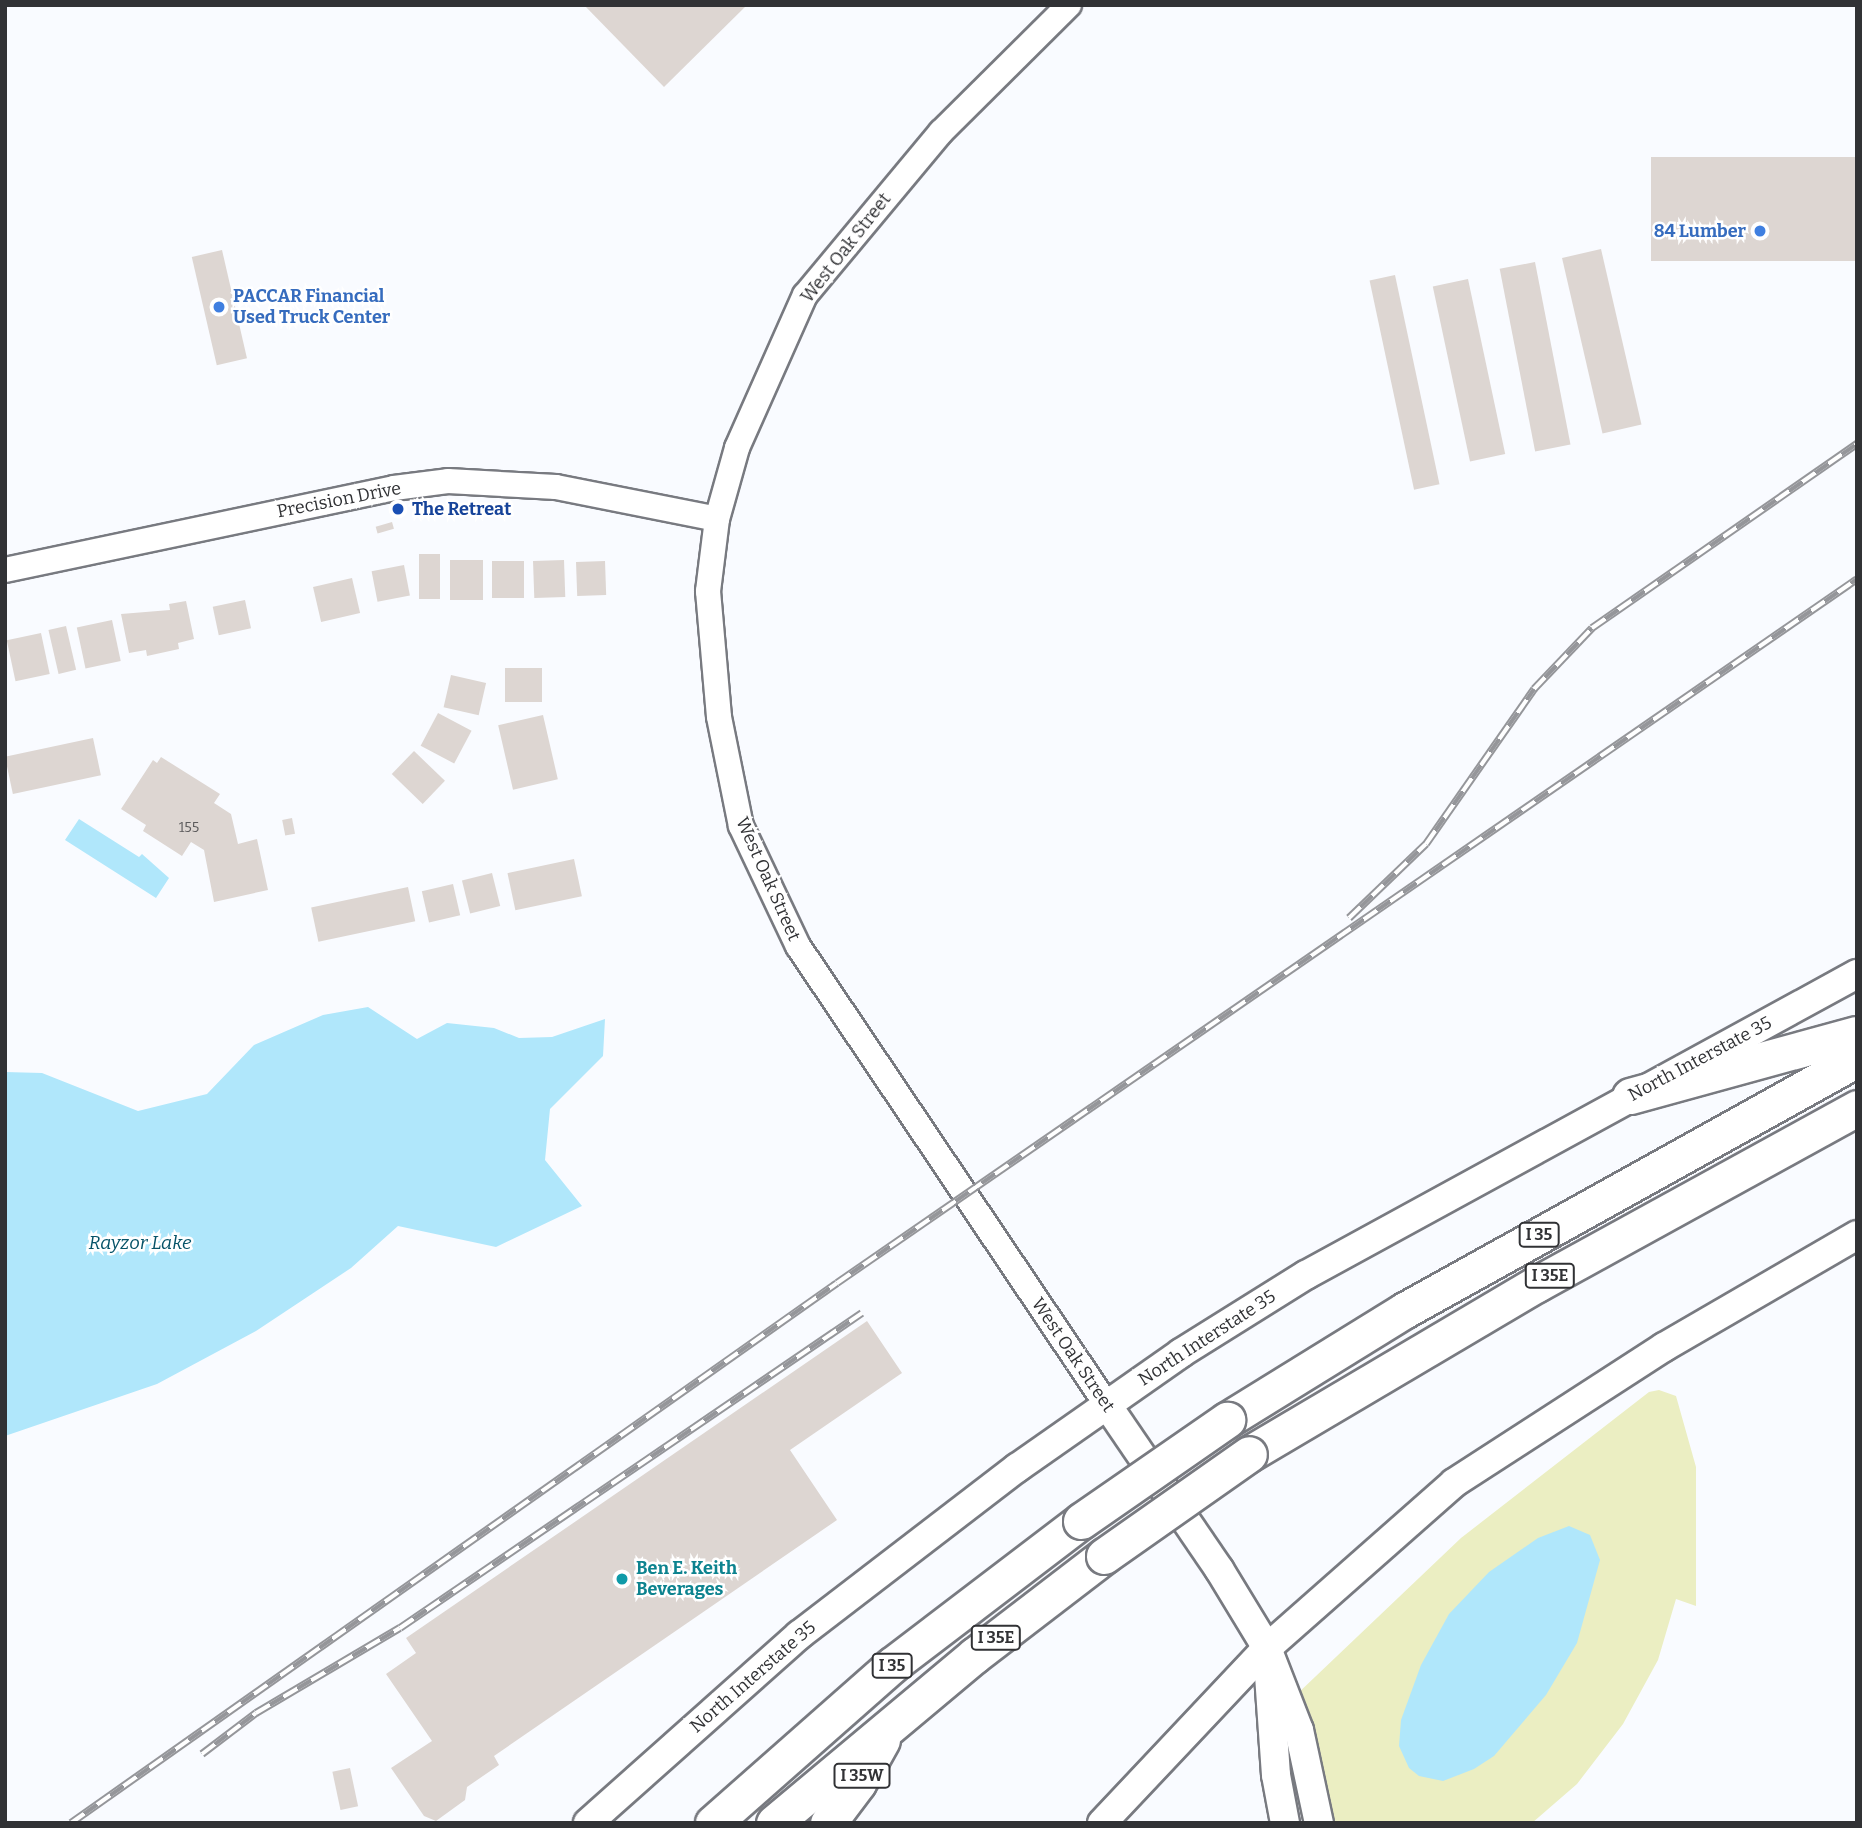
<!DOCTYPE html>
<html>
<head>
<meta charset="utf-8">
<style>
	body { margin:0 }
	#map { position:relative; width:1862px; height:1828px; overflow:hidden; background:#f9fbff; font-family:Bitter,serif }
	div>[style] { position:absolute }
	.green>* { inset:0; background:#ebeec2 }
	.water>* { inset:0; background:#b0e7fb }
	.building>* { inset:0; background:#ddd6d2; transform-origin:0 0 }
	.roads { filter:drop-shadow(2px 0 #787a80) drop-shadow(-2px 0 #787a80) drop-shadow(0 2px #787a80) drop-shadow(0 -2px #787a80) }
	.tertiary>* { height:24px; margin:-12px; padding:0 12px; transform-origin:12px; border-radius:12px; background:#fff }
	.secondary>* { height:28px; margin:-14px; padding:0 14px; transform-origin:14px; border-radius:14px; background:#fff }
	.motorway>* { height:35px; margin:-17.5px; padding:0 17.5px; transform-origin:17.5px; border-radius:17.5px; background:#fff }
	.rail>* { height:8px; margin-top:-4px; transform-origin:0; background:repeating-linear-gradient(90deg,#fff 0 16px,#95969a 0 32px); box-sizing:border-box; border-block:2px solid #95969a }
	.bridges { filter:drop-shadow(2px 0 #787a80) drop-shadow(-2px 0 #787a80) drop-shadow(0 2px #787a80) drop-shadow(0 -2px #787a80) }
	.motorway-bridge>* { height:35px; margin:-17.5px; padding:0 17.5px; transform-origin:17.5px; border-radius:17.5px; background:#fff }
	.dots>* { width:19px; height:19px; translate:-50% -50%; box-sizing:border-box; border:4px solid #fff; border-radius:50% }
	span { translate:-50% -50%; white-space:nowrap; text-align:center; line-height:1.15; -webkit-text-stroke:5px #fff; paint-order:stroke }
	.number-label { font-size:14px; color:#5c5b5c }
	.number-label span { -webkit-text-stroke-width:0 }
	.shield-label span { padding:2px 5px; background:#fff; border:2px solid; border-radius:5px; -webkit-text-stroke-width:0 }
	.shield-label { font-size:16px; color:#313235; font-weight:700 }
	.shop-label { font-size:18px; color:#366cbe; font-weight:700 }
	.right { translate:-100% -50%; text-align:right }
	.left { translate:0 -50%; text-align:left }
	.street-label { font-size:18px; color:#313235 }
	.transit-label { font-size:18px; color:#164399; font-weight:700 }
	.culture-label { font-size:18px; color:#0d838f; font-weight:700 }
	.water-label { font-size:19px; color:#065368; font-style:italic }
	.frame { position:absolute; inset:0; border:7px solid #313235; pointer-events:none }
</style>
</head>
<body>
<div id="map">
	<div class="green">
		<i style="clip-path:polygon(1659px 1390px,1676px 1396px,1696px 1467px,1696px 1606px,1676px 1599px,1658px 1660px,1623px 1724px,1577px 1784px,1532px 1823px,1318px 1823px,1295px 1696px,1461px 1538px,1649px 1392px)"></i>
	</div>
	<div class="water">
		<i style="clip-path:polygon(79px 819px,139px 857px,142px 854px,169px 878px,156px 898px,65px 840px)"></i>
		<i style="clip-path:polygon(368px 1007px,417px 1039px,447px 1023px,494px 1028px,519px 1038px,552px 1037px,605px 1019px,603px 1056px,550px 1109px,545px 1160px,582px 1206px,496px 1247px,398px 1226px,351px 1268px,256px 1331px,157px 1384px,5px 1436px,5px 1072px,42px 1073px,138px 1111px,207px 1094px,254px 1045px,323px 1015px)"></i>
		<i style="clip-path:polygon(1569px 1526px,1590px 1535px,1600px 1560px,1577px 1643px,1546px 1695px,1494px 1756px,1474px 1769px,1443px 1781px,1419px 1776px,1409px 1768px,1399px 1746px,1401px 1720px,1421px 1665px,1449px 1614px,1489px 1572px,1538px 1538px)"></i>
	</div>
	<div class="building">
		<i style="clip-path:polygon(584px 5px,747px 5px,664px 87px)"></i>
		<i style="left:1857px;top:157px;width:104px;height:206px;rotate:90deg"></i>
		<i style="left:1601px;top:249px;width:180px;height:40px;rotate:77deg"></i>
		<i style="left:222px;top:250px;width:111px;height:31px;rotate:77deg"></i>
		<i style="left:1535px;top:262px;width:186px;height:36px;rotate:79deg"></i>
		<i style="left:1395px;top:275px;width:214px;height:26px;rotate:78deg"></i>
		<i style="left:1468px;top:279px;width:179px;height:36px;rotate:78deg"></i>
		<i style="left:392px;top:522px;width:7px;height:17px;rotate:74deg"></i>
		<i style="left:440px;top:554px;width:45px;height:21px;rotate:90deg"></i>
		<i style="left:450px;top:560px;width:33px;height:40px"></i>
		<i style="left:564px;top:560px;width:37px;height:31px;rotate:88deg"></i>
		<i style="left:492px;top:561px;width:32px;height:37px"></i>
		<i style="left:605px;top:561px;width:34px;height:29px;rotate:88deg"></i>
		<i style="left:404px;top:565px;width:31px;height:33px;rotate:79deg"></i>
		<i style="left:352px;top:578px;width:36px;height:40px;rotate:77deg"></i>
		<i style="left:245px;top:600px;width:29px;height:33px;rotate:78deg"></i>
		<i style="clip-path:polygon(186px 601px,194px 639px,178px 643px,179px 649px,147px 656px,146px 650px,129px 653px,121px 614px,170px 610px,169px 604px)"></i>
		<i style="left:112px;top:620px;width:42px;height:36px;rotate:78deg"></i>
		<i style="left:66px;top:626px;width:45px;height:18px;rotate:77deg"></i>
		<i style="left:41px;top:633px;width:42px;height:35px;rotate:78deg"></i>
		<i style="left:505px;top:668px;width:37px;height:34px"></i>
		<i style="left:451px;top:675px;width:36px;height:33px;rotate:13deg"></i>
		<i style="left:438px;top:713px;width:38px;height:37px;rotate:28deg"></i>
		<i style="left:543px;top:715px;width:66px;height:46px;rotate:77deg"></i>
		<i style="left:93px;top:738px;width:38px;height:90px;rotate:78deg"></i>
		<i style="left:414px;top:751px;width:43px;height:32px;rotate:44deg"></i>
		<i style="clip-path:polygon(161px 757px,220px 794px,214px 803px,231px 814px,238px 844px,257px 839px,268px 890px,214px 902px,204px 850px,191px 842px,182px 856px,143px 831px,146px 825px,121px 809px,153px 760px,157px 763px)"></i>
		<i style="left:292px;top:818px;width:16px;height:10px;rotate:79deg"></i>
		<i style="left:574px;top:859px;width:38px;height:68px;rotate:78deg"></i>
		<i style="left:492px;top:873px;width:34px;height:31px;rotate:76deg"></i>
		<i style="left:453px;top:884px;width:32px;height:32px;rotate:77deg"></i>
		<i style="left:408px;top:887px;width:35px;height:99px;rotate:78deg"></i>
		<i style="clip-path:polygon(867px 1321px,902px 1373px,790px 1450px,837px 1520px,494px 1756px,499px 1765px,467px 1787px,465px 1800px,436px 1821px,424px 1816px,391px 1768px,432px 1741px,386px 1674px,416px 1653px,406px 1638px)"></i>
		<i style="left:350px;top:1768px;width:39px;height:18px;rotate:78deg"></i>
	</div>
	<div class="roads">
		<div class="tertiary">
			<i style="left:1069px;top:5px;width:180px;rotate:135.2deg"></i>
			<i style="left:941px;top:132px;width:212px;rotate:129.8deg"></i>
			<i style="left:805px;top:295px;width:167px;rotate:114deg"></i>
			<i style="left:737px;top:448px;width:74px;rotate:105.7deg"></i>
			<i style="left:717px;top:519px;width:73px;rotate:97.1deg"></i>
			<i style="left:708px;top:591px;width:126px;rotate:85deg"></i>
			<i style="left:719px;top:717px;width:111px;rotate:78.6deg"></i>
			<i style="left:741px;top:826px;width:133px;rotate:64.6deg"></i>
			<i style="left:798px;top:946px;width:553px;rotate:56.05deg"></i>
			<i style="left:5px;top:570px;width:398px;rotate:-11.9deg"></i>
			<i style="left:394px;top:488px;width:54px;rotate:-7.4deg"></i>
			<i style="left:448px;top:481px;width:108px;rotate:3.2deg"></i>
			<i style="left:556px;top:487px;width:164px;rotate:11.2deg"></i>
		</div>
		<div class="secondary">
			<i style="left:1107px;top:1405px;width:199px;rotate:55.7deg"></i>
			<i style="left:1219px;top:1569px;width:92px;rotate:58.7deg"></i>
			<i style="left:1267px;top:1648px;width:88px;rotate:68.7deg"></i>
			<i style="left:1299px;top:1730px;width:95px;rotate:77.9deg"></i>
			<i style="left:1269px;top:1675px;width:100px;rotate:86deg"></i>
			<i style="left:1276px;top:1775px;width:49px;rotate:79.4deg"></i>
			<i style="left:588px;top:1823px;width:283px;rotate:-41.7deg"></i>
			<i style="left:799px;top:1635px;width:275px;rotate:-37.5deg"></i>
			<i style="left:1017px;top:1468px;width:200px;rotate:-35deg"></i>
			<i style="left:1181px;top:1353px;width:147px;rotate:-32deg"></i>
			<i style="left:1306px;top:1275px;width:628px;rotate:-28.65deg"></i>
			<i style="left:1102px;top:1823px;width:241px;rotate:-46.7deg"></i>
			<i style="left:1267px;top:1648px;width:249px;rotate:-41.4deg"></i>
			<i style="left:1454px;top:1483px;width:250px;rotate:-32.9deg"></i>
			<i style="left:1664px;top:1347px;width:223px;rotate:-30.1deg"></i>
		</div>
		<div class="motorway">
			<i style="left:1630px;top:1096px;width:235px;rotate:-15.3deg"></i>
			<i style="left:1227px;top:1420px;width:209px;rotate:-31.7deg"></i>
			<i style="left:1405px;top:1310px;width:517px;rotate:-29.04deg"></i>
			<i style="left:1249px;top:1454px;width:334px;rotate:-30.6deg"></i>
			<i style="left:1537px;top:1284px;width:365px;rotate:-28.8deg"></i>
			<i style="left:713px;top:1823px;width:239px;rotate:-41.4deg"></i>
			<i style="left:892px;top:1665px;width:238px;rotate:-37.3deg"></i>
			<i style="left:774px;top:1823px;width:262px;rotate:-39.9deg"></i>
			<i style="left:975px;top:1655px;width:163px;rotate:-37.5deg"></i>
			<i style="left:828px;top:1823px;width:50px;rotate:-53.1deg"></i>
			<i style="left:858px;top:1783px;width:49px;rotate:-60.8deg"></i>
		</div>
	</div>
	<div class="rail">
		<i style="left:1349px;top:918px;width:107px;rotate:-43.9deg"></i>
		<i style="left:1426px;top:844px;width:189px;rotate:-55.1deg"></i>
		<i style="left:1534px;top:689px;width:84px;rotate:-46.4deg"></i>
		<i style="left:1592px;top:628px;width:323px;rotate:-34.8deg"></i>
		<i style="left:202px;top:1754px;width:68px;rotate:-37.2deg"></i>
		<i style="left:256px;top:1713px;width:167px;rotate:-30.6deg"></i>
		<i style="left:400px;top:1628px;width:559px;rotate:-34.29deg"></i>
		<i style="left:71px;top:1823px;width:937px;rotate:-35.18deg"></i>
		<i style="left:837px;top:1283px;width:1239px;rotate:-34.61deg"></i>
	</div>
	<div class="bridges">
		<div class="motorway-bridge">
			<i style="left:1081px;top:1521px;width:178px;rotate:-34.7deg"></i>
			<i style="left:1104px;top:1556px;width:177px;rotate:-35.1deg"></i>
		</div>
	</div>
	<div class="dots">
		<i style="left:1760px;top:231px;background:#3f7fe0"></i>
		<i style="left:219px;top:307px;background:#3f7fe0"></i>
		<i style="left:398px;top:509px;background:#1a4fb4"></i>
		<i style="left:622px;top:1579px;background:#0f9aa8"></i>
	</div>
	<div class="number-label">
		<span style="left:189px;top:828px">155</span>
	</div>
	<div class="shield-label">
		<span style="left:1539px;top:1235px">I 35</span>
		<span style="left:1550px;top:1276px">I 35E</span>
		<span style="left:996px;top:1638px">I 35E</span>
		<span style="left:892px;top:1666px">I 35</span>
		<span style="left:862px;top:1776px">I 35W</span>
	</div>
	<div class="shop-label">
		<span class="right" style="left:1746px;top:231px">84 Lumber</span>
		<span class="left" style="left:233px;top:307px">PACCAR Financial<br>Used Truck Center</span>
	</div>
	<div class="street-label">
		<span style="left:846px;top:248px;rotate:-52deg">West Oak Street</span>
		<span style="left:339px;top:500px;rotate:-11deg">Precision Drive</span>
		<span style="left:768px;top:879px;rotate:66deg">West Oak Street</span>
		<span style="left:1700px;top:1059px;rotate:-28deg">North Interstate 35</span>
		<span style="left:1207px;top:1338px;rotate:-33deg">North Interstate 35</span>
		<span style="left:1073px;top:1355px;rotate:56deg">West Oak Street</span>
		<span style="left:753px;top:1677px;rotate:-41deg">North Interstate 35</span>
	</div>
	<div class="transit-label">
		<span class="left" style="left:412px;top:509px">The Retreat</span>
	</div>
	<div class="culture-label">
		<span class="left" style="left:636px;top:1579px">Ben E. Keith<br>Beverages</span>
	</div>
	<div class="water-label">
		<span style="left:140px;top:1243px">Rayzor Lake</span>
	</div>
	<div class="frame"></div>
</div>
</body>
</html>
